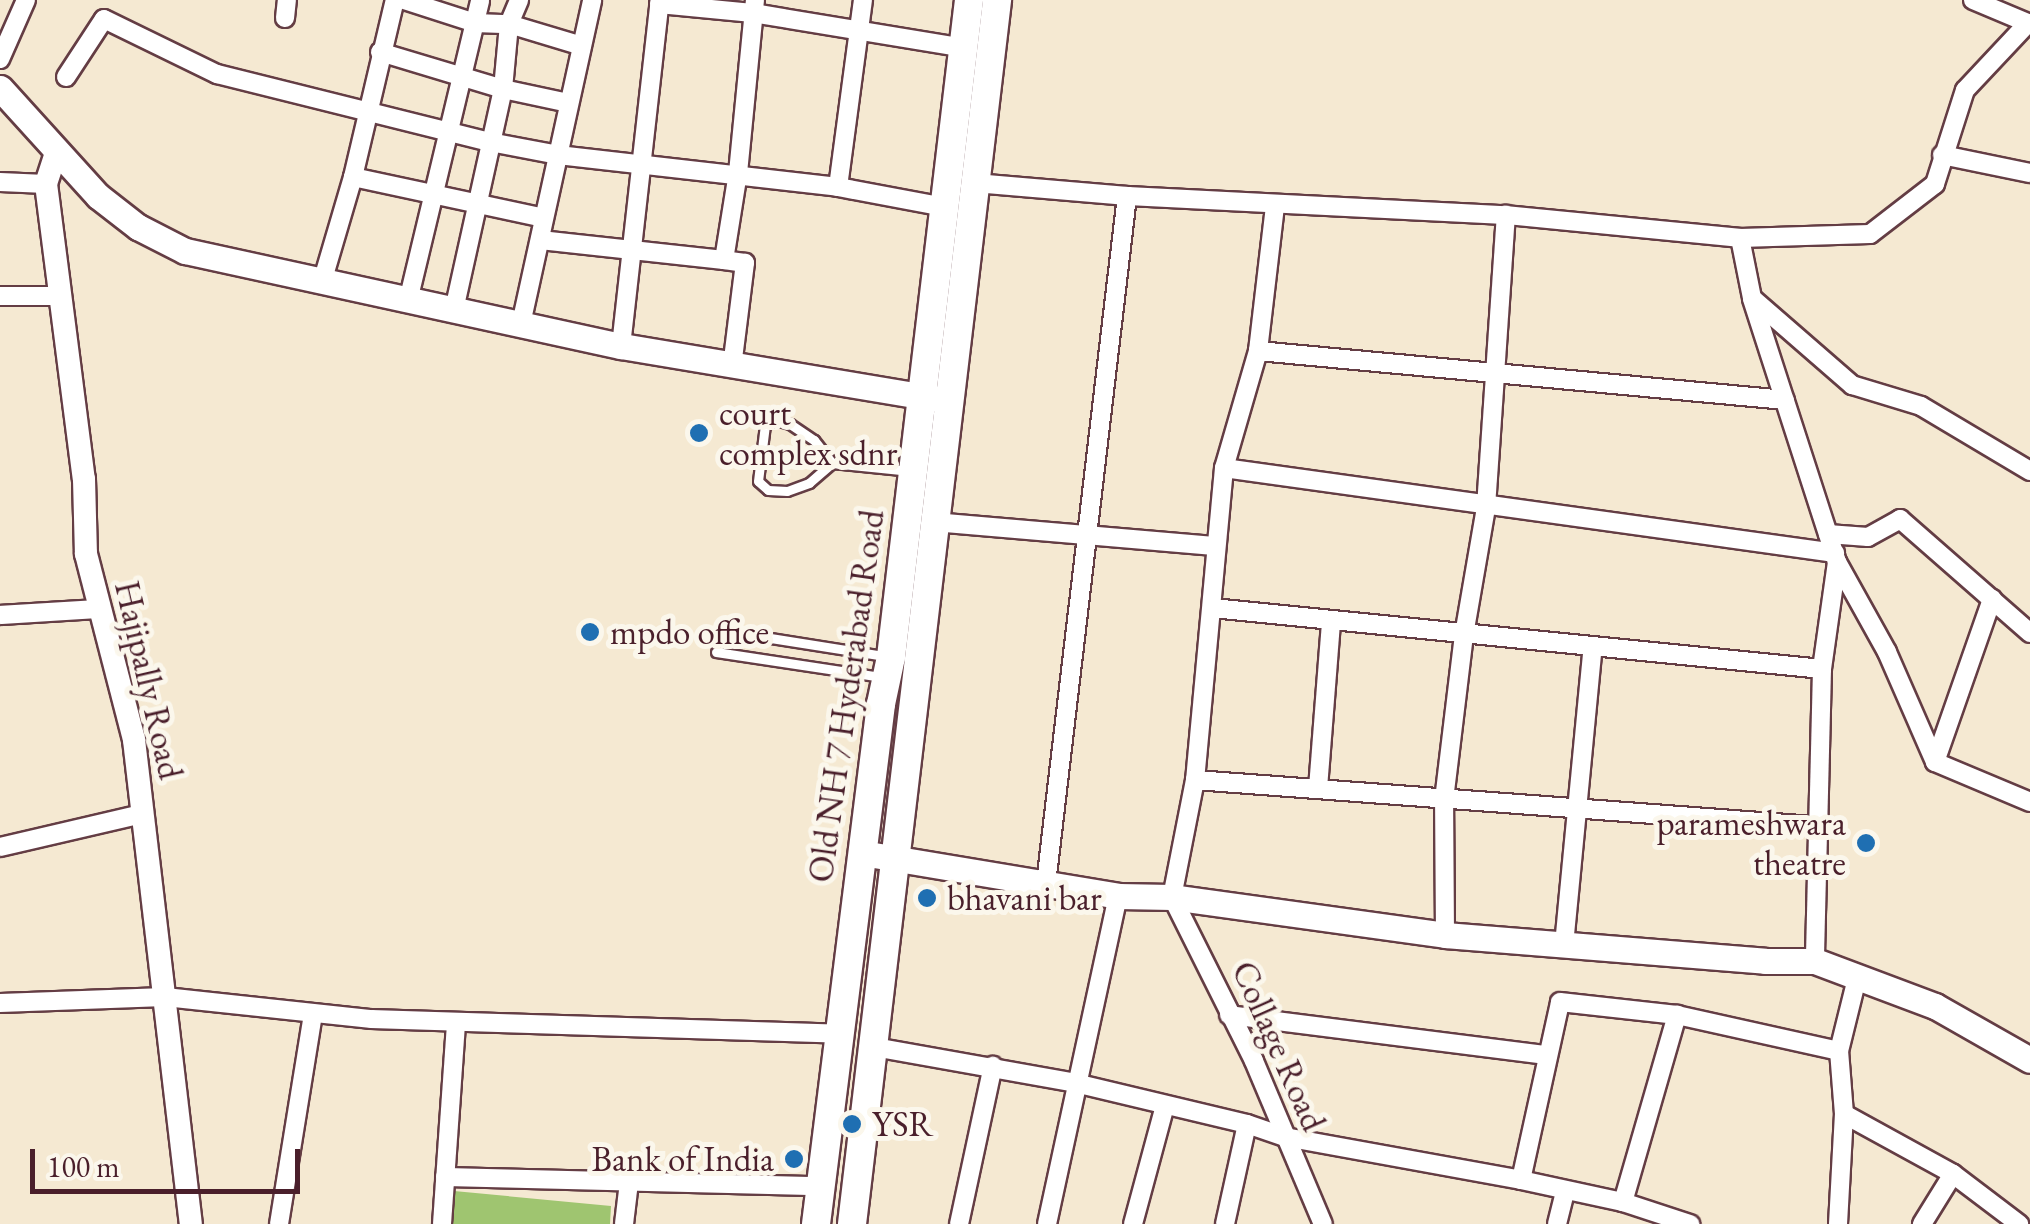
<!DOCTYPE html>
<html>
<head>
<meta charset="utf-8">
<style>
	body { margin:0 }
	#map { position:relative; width:2030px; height:1224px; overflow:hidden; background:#f5e9d2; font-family:"EB Garamond",serif }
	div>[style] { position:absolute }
	.green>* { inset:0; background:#9fc570 }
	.roads { filter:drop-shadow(2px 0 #643d44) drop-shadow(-2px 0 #643d44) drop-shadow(0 2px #643d44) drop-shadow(0 -2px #643d44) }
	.service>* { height:9px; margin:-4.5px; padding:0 4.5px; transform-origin:4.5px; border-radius:4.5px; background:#fff }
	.minor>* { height:18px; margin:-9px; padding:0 9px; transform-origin:9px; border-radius:9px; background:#fff }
	.tertiary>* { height:22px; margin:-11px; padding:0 11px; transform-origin:11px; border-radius:11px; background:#fff }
	.secondary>* { height:25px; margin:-12.5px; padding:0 12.5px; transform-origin:12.5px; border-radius:12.5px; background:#fff }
	.primary>* { height:28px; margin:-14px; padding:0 14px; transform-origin:14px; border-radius:14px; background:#fff }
	.dots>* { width:28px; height:28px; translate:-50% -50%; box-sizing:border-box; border:5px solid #fbf7ec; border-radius:50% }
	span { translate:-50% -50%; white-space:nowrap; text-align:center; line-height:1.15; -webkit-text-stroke:10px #fbf7ec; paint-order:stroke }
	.poi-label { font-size:35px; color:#4a1f2b }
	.left { translate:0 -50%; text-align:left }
	.right { translate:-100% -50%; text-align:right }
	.street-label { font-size:35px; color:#4a1f2b }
	.scale { position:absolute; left:30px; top:1149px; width:270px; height:45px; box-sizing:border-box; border:5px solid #4a1f2b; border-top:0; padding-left:12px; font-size:30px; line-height:35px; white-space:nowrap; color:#4a1f2b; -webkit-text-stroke:8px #fbf7ec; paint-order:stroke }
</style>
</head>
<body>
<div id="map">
	<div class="green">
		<i style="clip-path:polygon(454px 1191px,611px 1206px,610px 1224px,451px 1224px)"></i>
	</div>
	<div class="roads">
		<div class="service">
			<i style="left:832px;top:463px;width:30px;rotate:139deg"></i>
			<i style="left:809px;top:483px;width:23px;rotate:160deg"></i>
			<i style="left:787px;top:491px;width:19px;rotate:-177deg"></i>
			<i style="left:768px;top:490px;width:13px;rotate:-138deg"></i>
			<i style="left:758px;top:481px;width:56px;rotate:-82.9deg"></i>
			<i style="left:765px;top:425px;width:11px;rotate:-27deg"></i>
			<i style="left:775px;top:420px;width:16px;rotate:15deg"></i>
			<i style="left:790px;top:424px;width:29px;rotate:34deg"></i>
			<i style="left:814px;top:440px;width:29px;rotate:52deg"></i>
			<i style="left:832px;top:463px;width:79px;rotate:5.8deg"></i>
			<i style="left:720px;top:630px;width:167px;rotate:9deg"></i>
			<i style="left:716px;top:652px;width:168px;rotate:8.6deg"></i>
		</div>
		<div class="minor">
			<i style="left:404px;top:0;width:75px;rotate:17.9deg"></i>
			<i style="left:475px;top:23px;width:34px;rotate:2deg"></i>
			<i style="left:509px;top:24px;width:76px;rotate:16.8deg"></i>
			<i style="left:1973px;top:0;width:62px;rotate:22.8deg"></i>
			<i style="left:659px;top:4px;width:94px;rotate:5.5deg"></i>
			<i style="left:753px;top:13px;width:214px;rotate:9.4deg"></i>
			<i style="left:285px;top:18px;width:18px;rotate:-84deg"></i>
			<i style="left:2028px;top:23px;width:92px;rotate:133.2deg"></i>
			<i style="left:1965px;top:90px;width:99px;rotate:107.7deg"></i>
			<i style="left:1935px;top:184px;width:82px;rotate:142.4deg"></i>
			<i style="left:1870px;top:234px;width:130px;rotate:178.2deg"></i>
			<i style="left:1740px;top:238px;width:61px;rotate:78.7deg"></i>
			<i style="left:1752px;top:298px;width:133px;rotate:41deg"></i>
			<i style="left:1852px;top:385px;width:72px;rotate:16.9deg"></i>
			<i style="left:1921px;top:406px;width:127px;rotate:30.8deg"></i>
			<i style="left:380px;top:52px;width:128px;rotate:16.7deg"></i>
			<i style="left:503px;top:89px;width:67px;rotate:12deg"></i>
			<i style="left:0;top:59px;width:64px;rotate:-66.2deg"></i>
			<i style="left:66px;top:77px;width:69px;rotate:-56.8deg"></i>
			<i style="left:104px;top:19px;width:126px;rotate:26deg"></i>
			<i style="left:217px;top:74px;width:281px;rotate:14deg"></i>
			<i style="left:490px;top:142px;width:69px;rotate:10.8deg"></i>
			<i style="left:558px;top:155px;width:282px;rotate:6.5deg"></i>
			<i style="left:838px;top:187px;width:109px;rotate:10.6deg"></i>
			<i style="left:1942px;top:155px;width:90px;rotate:11.6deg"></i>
			<i style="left:353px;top:177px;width:195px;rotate:12.1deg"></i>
			<i style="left:0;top:182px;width:46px;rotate:2.5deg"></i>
			<i style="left:975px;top:183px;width:153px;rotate:4.9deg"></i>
			<i style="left:1127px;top:196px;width:692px;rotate:96.72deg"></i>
			<i style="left:838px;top:187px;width:189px;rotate:-82.4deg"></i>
			<i style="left:1127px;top:196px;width:379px;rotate:2.9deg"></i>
			<i style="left:1506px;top:215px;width:235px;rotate:5.6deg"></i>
			<i style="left:1275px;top:206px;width:146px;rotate:96.7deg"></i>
			<i style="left:1258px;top:351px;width:122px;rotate:106.2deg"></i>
			<i style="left:1224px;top:468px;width:313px;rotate:95.3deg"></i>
			<i style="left:1195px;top:780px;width:119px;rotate:101.1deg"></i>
			<i style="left:1172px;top:897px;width:183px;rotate:63.4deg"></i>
			<i style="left:1254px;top:1061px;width:177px;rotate:67.1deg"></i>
			<i style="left:540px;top:240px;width:185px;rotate:6.2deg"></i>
			<i style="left:323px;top:279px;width:106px;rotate:-73.6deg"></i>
			<i style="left:353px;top:177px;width:182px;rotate:-76.7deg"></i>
			<i style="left:0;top:296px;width:61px"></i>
			<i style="left:1752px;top:299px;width:276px;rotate:72.1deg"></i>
			<i style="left:1837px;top:562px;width:108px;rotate:98deg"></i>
			<i style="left:1822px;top:669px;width:292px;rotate:91.4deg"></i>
			<i style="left:408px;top:301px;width:309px;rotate:-76.5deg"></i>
			<i style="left:454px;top:310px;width:226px;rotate:-77.5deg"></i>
			<i style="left:503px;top:89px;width:65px;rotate:-84.7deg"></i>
			<i style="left:509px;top:24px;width:26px;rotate:-67deg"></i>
			<i style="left:521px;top:324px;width:332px;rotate:-77.6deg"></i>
			<i style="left:621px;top:346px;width:348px;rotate:-83.6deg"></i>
			<i style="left:1258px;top:351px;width:529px;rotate:5.31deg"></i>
			<i style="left:732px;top:367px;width:105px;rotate:-82.9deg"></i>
			<i style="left:745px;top:263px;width:21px;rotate:-172deg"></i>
			<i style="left:724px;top:260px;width:88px;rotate:-80.9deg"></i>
			<i style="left:738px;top:173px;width:174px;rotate:-84.4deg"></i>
			<i style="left:1224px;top:468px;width:617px;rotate:7.92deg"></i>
			<i style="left:934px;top:522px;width:281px;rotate:4.9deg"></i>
			<i style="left:1828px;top:534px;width:40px;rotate:4.3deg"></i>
			<i style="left:1868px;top:537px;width:37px;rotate:-29deg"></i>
			<i style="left:1900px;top:519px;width:173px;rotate:41.2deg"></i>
			<i style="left:1837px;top:562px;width:103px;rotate:60.9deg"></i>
			<i style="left:1887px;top:652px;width:120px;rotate:66.4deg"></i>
			<i style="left:1935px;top:762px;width:103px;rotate:22.8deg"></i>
			<i style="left:1212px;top:608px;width:613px;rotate:5.71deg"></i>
			<i style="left:0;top:615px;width:97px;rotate:-3.5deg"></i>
			<i style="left:1935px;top:762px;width:173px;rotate:-70.7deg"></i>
			<i style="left:1195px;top:780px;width:621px;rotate:4.25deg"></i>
			<i style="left:1318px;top:788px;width:168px;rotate:-85.5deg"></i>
			<i style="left:0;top:847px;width:146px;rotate:-13.1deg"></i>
			<i style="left:1445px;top:935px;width:135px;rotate:-90.4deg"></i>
			<i style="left:1444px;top:800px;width:166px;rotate:-83.1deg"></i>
			<i style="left:1464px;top:635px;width:130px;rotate:-80.2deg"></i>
			<i style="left:1486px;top:507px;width:293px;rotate:-86.1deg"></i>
			<i style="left:1564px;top:945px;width:300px;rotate:-84.5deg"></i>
			<i style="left:0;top:1003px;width:165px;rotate:-2.1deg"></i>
			<i style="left:165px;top:997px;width:208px;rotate:6.1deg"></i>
			<i style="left:372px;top:1019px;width:468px;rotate:1.8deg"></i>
			<i style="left:1229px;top:1015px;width:321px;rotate:7.2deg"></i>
			<i style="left:874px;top:1047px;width:200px;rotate:10.1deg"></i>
			<i style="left:1071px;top:1082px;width:181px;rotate:13.4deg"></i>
			<i style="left:1247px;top:1124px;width:40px;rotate:18.9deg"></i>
			<i style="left:1285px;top:1137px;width:240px;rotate:10.3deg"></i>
			<i style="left:1521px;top:1180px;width:104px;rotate:12.2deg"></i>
			<i style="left:1623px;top:1202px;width:71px;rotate:18.2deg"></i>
			<i style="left:1844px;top:1114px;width:124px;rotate:28.8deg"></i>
			<i style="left:445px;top:1177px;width:376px;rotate:1.4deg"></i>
			<i style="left:1521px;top:1180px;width:182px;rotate:-77.6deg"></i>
			<i style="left:1560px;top:1002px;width:118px;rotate:6.3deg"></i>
			<i style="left:1623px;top:1202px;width:195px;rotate:-73.9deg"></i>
			<i style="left:1677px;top:1015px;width:166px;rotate:12.5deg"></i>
			<i style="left:279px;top:1224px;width:212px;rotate:-80.8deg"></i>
			<i style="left:442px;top:1224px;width:201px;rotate:-86deg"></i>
			<i style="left:624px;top:1224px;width:42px;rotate:-83.2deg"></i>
			<i style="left:959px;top:1224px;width:162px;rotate:-77.9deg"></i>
			<i style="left:1047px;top:1224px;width:336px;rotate:-77.8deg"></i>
			<i style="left:1133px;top:1224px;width:123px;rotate:-74.9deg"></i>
			<i style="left:1225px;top:1224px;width:102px;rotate:-77.6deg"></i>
			<i style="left:1557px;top:1224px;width:33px;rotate:-76deg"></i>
			<i style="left:1838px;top:1224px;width:110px;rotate:-86.9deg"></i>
			<i style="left:1844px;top:1114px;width:63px;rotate:-94.5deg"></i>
			<i style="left:1839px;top:1051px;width:75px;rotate:-76.1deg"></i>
			<i style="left:1922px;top:1224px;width:59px;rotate:-58.2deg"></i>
			<i style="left:1953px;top:1174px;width:83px;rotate:37.1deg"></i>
		</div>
		<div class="tertiary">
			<i style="left:56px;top:153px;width:33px;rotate:108deg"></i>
			<i style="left:46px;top:184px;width:297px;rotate:82.7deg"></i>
			<i style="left:84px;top:479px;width:75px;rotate:88.5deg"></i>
			<i style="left:86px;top:554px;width:192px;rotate:75.5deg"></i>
			<i style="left:134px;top:740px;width:487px;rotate:83.3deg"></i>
		</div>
		<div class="secondary">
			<i style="left:0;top:88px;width:146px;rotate:47.8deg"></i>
			<i style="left:98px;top:196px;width:51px;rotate:37.8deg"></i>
			<i style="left:138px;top:227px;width:53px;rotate:27.1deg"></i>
			<i style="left:185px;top:251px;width:446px;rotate:12.3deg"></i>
			<i style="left:621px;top:346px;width:321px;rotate:9.5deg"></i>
			<i style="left:862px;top:853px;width:260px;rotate:9.5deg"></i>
			<i style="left:1118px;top:896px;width:54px;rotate:1.1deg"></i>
			<i style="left:1172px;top:897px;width:276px;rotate:7.9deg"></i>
			<i style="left:1445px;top:935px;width:321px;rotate:4.6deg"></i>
			<i style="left:1765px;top:961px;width:50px"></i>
			<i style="left:1815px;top:961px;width:128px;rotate:20.6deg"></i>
			<i style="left:1935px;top:1006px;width:109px;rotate:29.6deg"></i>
		</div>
		<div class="primary">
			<i style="left:816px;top:1224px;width:524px;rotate:-82.87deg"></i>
			<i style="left:881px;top:704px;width:48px;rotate:-78deg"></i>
			<i style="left:891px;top:657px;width:662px;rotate:-83.23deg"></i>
			<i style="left:852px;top:1224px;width:1233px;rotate:-83.24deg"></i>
		</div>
	</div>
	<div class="dots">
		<i style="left:699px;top:433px;background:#1f6fb2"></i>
		<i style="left:590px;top:632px;background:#1f6fb2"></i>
		<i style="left:1866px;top:843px;background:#1f6fb2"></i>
		<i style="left:927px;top:898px;background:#1f6fb2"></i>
		<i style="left:852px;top:1124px;background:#1f6fb2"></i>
		<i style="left:794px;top:1159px;background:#1f6fb2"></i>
	</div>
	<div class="poi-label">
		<span class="left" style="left:719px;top:433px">court<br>complex sdnr</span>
		<span class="left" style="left:610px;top:632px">mpdo office</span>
		<span class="right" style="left:1846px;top:843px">parameshwara<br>theatre</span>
		<span class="left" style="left:947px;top:898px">bhavani bar</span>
		<span class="left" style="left:872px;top:1124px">YSR</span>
		<span class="right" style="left:774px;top:1159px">Bank of India</span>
	</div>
	<div class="street-label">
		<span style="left:149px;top:680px;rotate:77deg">Hajipally Road</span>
		<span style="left:846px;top:696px;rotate:-82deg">Old NH 7 Hyderabad Road</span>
		<span style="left:1279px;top:1046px;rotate:66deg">Collage Road</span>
	</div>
	<div class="scale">100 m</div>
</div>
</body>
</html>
